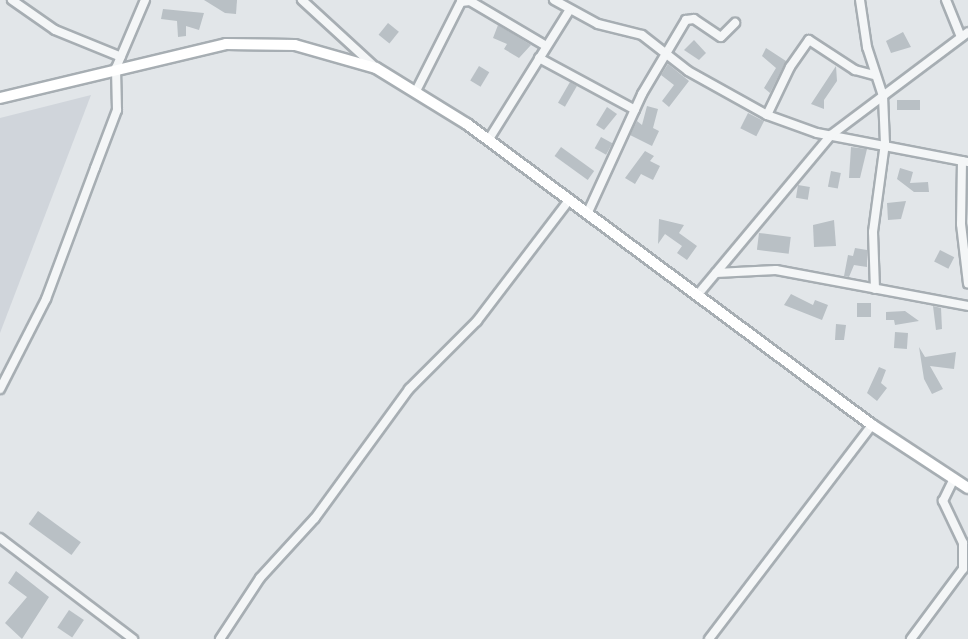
<!DOCTYPE html>
<html>
<head>
<meta charset="utf-8">
<style>
	body { margin:0 }
	#map { position:relative; width:968px; height:639px; overflow:hidden; background:#e2e6e9; font-family:"Golos Text",sans-serif }
	div>[style] { position:absolute }
	.built>* { inset:0; background:#d0d5db }
	.building>* { inset:0; background:#b9c0c5; transform-origin:0 0 }
	.roads { filter:drop-shadow(2px 0 #a7aeb3) drop-shadow(-2px 0 #a7aeb3) drop-shadow(0 2px #a7aeb3) drop-shadow(0 -2px #a7aeb3) }
	.street>* { height:8px; margin:-4px; padding:0 4px; transform-origin:4px; border-radius:4px; background:#f4f6f7 }
	.secondary>* { height:10px; margin:-5px; padding:0 5px; transform-origin:5px; border-radius:5px; background:#fff }
	span { translate:-50% -50%; white-space:nowrap; text-align:center; line-height:1.15; -webkit-text-stroke:7px #f1f4f6; paint-order:stroke }
</style>
</head>
<body>
<div id="map">
	<div class="built">
		<i style="clip-path:polygon(91px 95px,0 333px,0 118px)"></i>
	</div>
	<div class="building">
		<i style="clip-path:polygon(204px 0,237px 0,236px 14px,225px 13px)"></i>
		<i style="clip-path:polygon(163px 9px,204px 13px,199px 30px,186px 26px,186px 36px,178px 37px,177px 21px,161px 19px)"></i>
		<i style="left:388px;top:23px;width:14px;height:15px;rotate:39deg"></i>
		<i style="clip-path:polygon(498px 25px,531px 45px,519px 58px,504px 49px,507px 44px,493px 38px)"></i>
		<i style="clip-path:polygon(903px 32px,911px 47px,891px 53px,886px 41px)"></i>
		<i style="clip-path:polygon(694px 40px,706px 53px,699px 60px,684px 50px)"></i>
		<i style="clip-path:polygon(766px 48px,786px 61px,770px 93px,764px 88px,776px 68px,762px 56px)"></i>
		<i style="clip-path:polygon(668px 64px,689px 81px,669px 107px,662px 101px,674px 85px,661px 75px)"></i>
		<i style="left:479px;top:66px;width:12px;height:17px;rotate:31deg"></i>
		<i style="clip-path:polygon(836px 66px,837px 81px,824px 100px,824px 109px,811px 104px)"></i>
		<i style="left:570px;top:82px;width:8px;height:24px;rotate:30deg"></i>
		<i style="left:920px;top:100px;width:10px;height:23px;rotate:90deg"></i>
		<i style="clip-path:polygon(647px 106px,658px 109px,653px 128px,659px 131px,652px 146px,630px 135px,637px 121px,642px 125px)"></i>
		<i style="clip-path:polygon(607px 107px,617px 114px,604px 130px,596px 125px)"></i>
		<i style="left:748px;top:113px;width:18px;height:17px;rotate:27deg"></i>
		<i style="left:601px;top:137px;width:13px;height:13px;rotate:29deg"></i>
		<i style="left:561px;top:147px;width:41px;height:11px;rotate:36deg"></i>
		<i style="clip-path:polygon(851px 147px,867px 149px,860px 178px,849px 178px)"></i>
		<i style="clip-path:polygon(645px 151px,654px 156px,650px 161px,660px 166px,653px 180px,641px 174px,635px 184px,625px 178px)"></i>
		<i style="clip-path:polygon(900px 168px,913px 172px,910px 183px,928px 182px,929px 192px,914px 192px,897px 179px)"></i>
		<i style="left:831px;top:171px;width:10px;height:16px;rotate:11deg"></i>
		<i style="left:798px;top:185px;width:12px;height:13px;rotate:9deg"></i>
		<i style="clip-path:polygon(906px 201px,901px 219px,888px 220px,887px 203px)"></i>
		<i style="clip-path:polygon(659px 219px,684px 225px,679px 233px,697px 246px,687px 260px,677px 253px,682px 246px,665px 234px,658px 244px)"></i>
		<i style="clip-path:polygon(834px 220px,836px 246px,814px 247px,813px 225px)"></i>
		<i style="left:759px;top:233px;width:32px;height:17px;rotate:7deg"></i>
		<i style="clip-path:polygon(855px 248px,867px 250px,867px 267px,854px 265px,849px 277px,844px 276px,848px 255px,853px 256px)"></i>
		<i style="left:940px;top:250px;width:16px;height:13px;rotate:27deg"></i>
		<i style="clip-path:polygon(791px 294px,813px 305px,815px 300px,828px 305px,822px 320px,784px 305px)"></i>
		<i style="left:857px;top:303px;width:14px;height:14px"></i>
		<i style="clip-path:polygon(933px 306px,941px 308px,942px 329px,936px 330px)"></i>
		<i style="clip-path:polygon(905px 311px,919px 321px,895px 325px,894px 320px,886px 320px,886px 312px)"></i>
		<i style="clip-path:polygon(836px 324px,846px 325px,844px 340px,835px 340px)"></i>
		<i style="left:908px;top:333px;width:16px;height:13px;rotate:94deg"></i>
		<i style="clip-path:polygon(919px 347px,925px 357px,956px 352px,954px 369px,930px 366px,943px 389px,932px 394px,924px 379px)"></i>
		<i style="clip-path:polygon(879px 367px,886px 370px,881px 383px,887px 388px,877px 401px,867px 393px)"></i>
		<i style="left:38px;top:511px;width:53px;height:16px;rotate:36deg"></i>
		<i style="clip-path:polygon(16px 571px,49px 597px,22px 639px,5px 623px,27px 597px,8px 583px)"></i>
		<i style="left:69px;top:610px;width:18px;height:21px;rotate:34deg"></i>
	</div>
	<div class="roads">
		<div class="street">
			<i style="left:12px;top:0;width:52px;rotate:34.9deg"></i>
			<i style="left:55px;top:30px;width:71px;rotate:22.2deg"></i>
			<i style="left:302px;top:0;width:99px;rotate:42.5deg"></i>
			<i style="left:554px;top:0;width:50px;rotate:28.6deg"></i>
			<i style="left:598px;top:24px;width:45px;rotate:14deg"></i>
			<i style="left:642px;top:35px;width:58px;rotate:38deg"></i>
			<i style="left:688px;top:71px;width:90px;rotate:29.1deg"></i>
			<i style="left:767px;top:115px;width:53px;rotate:19.8deg"></i>
			<i style="left:817px;top:133px;width:154px;rotate:10.9deg"></i>
			<i style="left:860px;top:0;width:48px;rotate:81.5deg"></i>
			<i style="left:867px;top:47px;width:52px;rotate:71.9deg"></i>
			<i style="left:883px;top:96px;width:47px;rotate:87.6deg"></i>
			<i style="left:885px;top:143px;width:90px;rotate:97.7deg"></i>
			<i style="left:873px;top:232px;width:57px;rotate:88deg"></i>
			<i style="left:946px;top:0;width:40px;rotate:68deg"></i>
			<i style="left:539px;top:58px;width:109px;rotate:28.4deg"></i>
			<i style="left:416px;top:91px;width:100px;rotate:-63.2deg"></i>
			<i style="left:461px;top:2px;width:9px;rotate:-6deg"></i>
			<i style="left:470px;top:1px;width:88px;rotate:30.6deg"></i>
			<i style="left:767px;top:115px;width:53px;rotate:-64.4deg"></i>
			<i style="left:790px;top:67px;width:33px;rotate:-55deg"></i>
			<i style="left:809px;top:40px;width:55px;rotate:33.1deg"></i>
			<i style="left:855px;top:70px;width:20px;rotate:15deg"></i>
			<i style="left:489px;top:139px;width:151px;rotate:-58deg"></i>
			<i style="left:962px;top:161px;width:63px;rotate:90.9deg"></i>
			<i style="left:961px;top:224px;width:60px;rotate:83.3deg"></i>
			<i style="left:588px;top:212px;width:130px;rotate:-65.4deg"></i>
			<i style="left:642px;top:94px;width:86px;rotate:-59.3deg"></i>
			<i style="left:686px;top:20px;width:8px;rotate:-7deg"></i>
			<i style="left:694px;top:19px;width:32px;rotate:34deg"></i>
			<i style="left:721px;top:37px;width:20px;rotate:-45deg"></i>
			<i style="left:716px;top:273px;width:60px;rotate:-2.9deg"></i>
			<i style="left:776px;top:270px;width:195px;rotate:10.6deg"></i>
			<i style="left:699px;top:293px;width:206px;rotate:-50.1deg"></i>
			<i style="left:831px;top:135px;width:171px;rotate:-36.9deg"></i>
			<i style="left:0;top:389px;width:101px;rotate:-62.9deg"></i>
			<i style="left:46px;top:299px;width:140px;rotate:-69.5deg"></i>
			<i style="left:95px;top:168px;width:62px;rotate:-69.2deg"></i>
			<i style="left:117px;top:110px;width:42px;rotate:-91.4deg"></i>
			<i style="left:116px;top:68px;width:74px;rotate:-66.9deg"></i>
			<i style="left:0;top:538px;width:167px;rotate:37.2deg"></i>
			<i style="left:220px;top:639px;width:73px;rotate:-56.7deg"></i>
			<i style="left:260px;top:578px;width:81px;rotate:-47.5deg"></i>
			<i style="left:315px;top:518px;width:160px;rotate:-53.9deg"></i>
			<i style="left:409px;top:389px;width:96px;rotate:-45deg"></i>
			<i style="left:477px;top:321px;width:153px;rotate:-52.7deg"></i>
			<i style="left:709px;top:639px;width:269px;rotate:-52.7deg"></i>
			<i style="left:911px;top:639px;width:87px;rotate:-53.4deg"></i>
			<i style="left:963px;top:569px;width:26px;rotate:-90deg"></i>
			<i style="left:963px;top:543px;width:47px;rotate:-115.5deg"></i>
			<i style="left:943px;top:501px;width:25px;rotate:-64deg"></i>
		</div>
		<div class="secondary">
			<i style="left:0;top:98px;width:232px;rotate:-13.4deg"></i>
			<i style="left:226px;top:44px;width:69px;rotate:0.8deg"></i>
			<i style="left:295px;top:45px;width:84px;rotate:15.9deg"></i>
			<i style="left:376px;top:68px;width:107px;rotate:31.6deg"></i>
			<i style="left:467px;top:124px;width:505px;rotate:36.62deg"></i>
			<i style="left:872px;top:425px;width:115px;rotate:33.3deg"></i>
		</div>
	</div>
</div>
</body>
</html>
